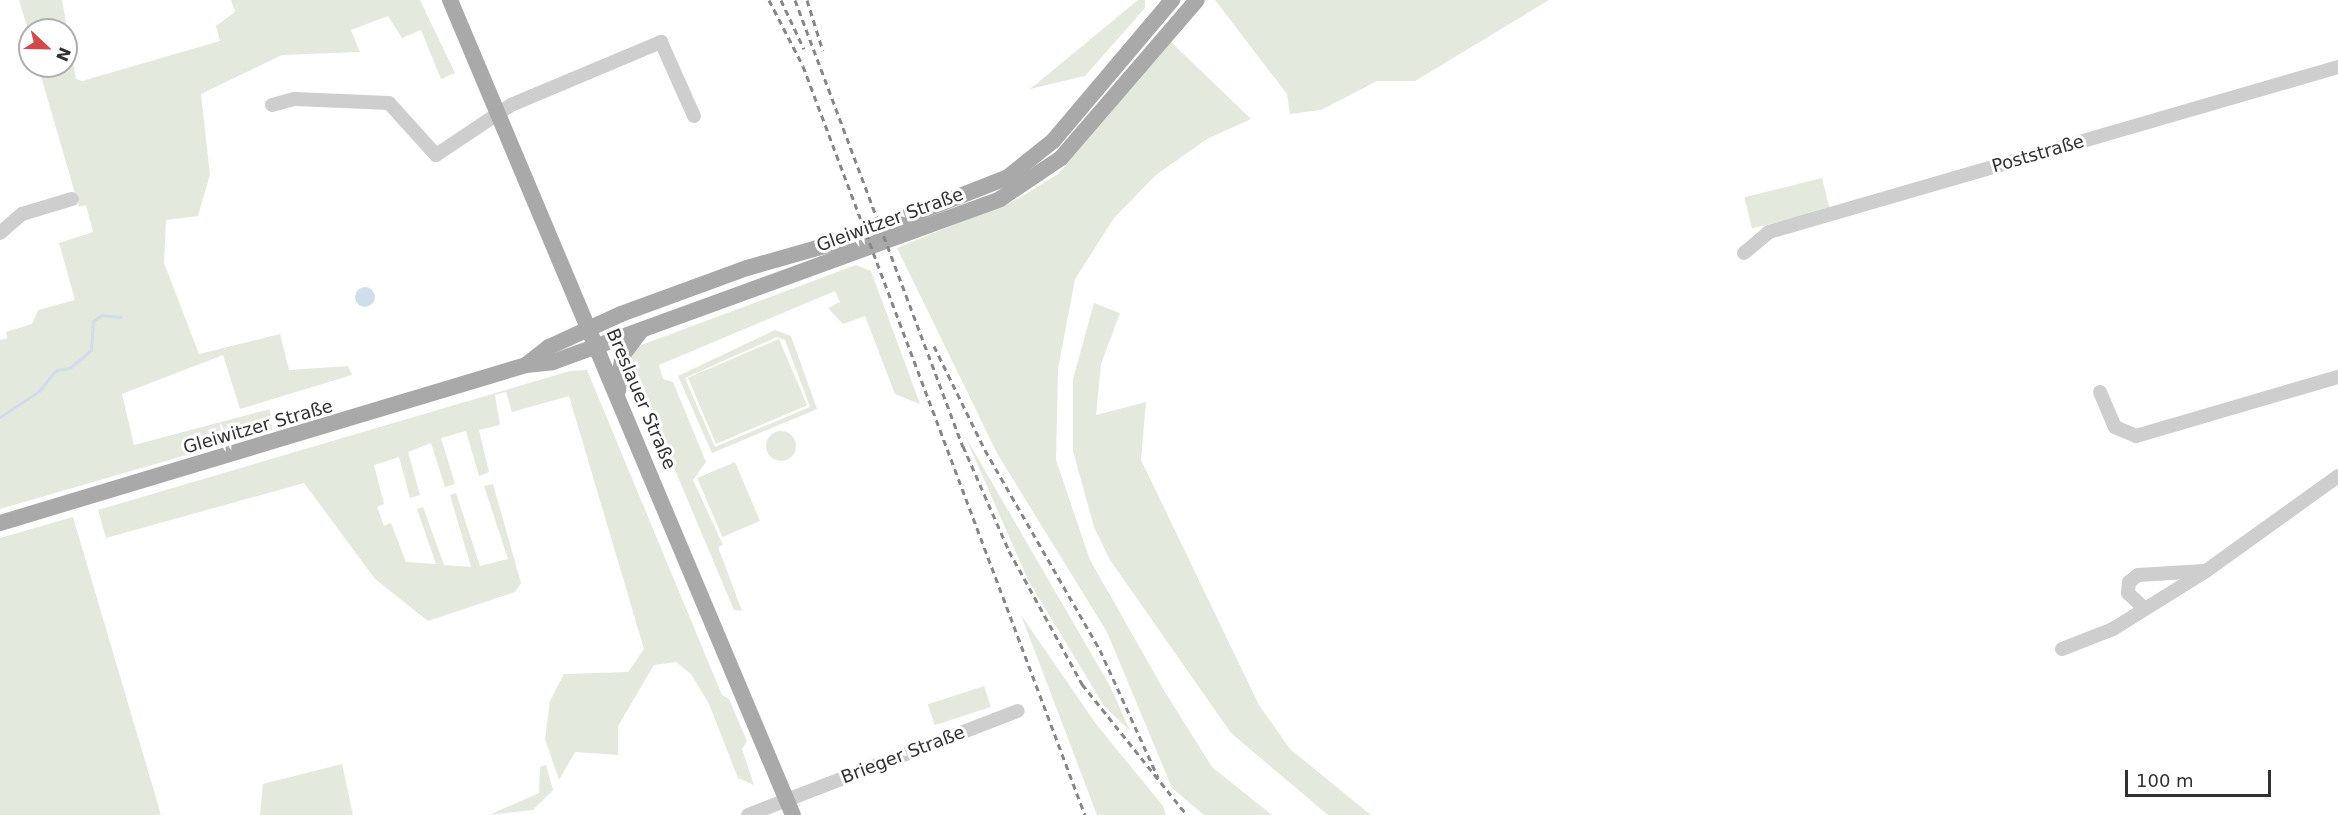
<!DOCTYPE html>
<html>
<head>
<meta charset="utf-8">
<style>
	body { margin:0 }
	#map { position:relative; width:2338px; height:815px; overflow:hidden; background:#fff; font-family:"DejaVu Sans",sans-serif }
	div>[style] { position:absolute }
	.green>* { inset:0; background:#e4e9de; transform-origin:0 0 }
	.round { border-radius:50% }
	.water>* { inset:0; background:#d0deea }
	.stream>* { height:3px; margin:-1.5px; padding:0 1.5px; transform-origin:1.5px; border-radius:1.5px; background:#d0deea }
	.minor>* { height:14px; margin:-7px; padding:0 7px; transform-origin:7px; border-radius:7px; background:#cecece }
	.major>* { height:16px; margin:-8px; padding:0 8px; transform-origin:8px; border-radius:8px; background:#a9a9a9 }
	.rail>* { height:3px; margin-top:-1.5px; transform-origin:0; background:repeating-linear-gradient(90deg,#868686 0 6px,transparent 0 10.5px) }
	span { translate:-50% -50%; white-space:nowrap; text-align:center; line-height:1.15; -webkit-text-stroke:6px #fff; paint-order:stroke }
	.street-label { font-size:18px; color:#313131 }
	.north { position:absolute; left:18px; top:18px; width:60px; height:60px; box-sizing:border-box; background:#fff; border:2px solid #adadad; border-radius:50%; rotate:112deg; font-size:16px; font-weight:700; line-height:24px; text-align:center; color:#313131 }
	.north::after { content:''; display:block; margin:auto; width:21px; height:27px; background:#d3484d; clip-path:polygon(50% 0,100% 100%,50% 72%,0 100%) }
	.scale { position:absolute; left:2125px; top:770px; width:146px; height:27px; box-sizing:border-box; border:3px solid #313131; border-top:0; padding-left:8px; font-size:18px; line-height:21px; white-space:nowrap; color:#313131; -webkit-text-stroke:4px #fff; paint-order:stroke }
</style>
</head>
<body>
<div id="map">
	<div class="green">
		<i style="clip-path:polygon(19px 0,62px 0,76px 79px,82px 81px,220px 41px,216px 26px,235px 12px,231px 0,420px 0,455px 73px,441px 79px,421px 30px,402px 38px,388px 16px,351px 30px,360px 52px,282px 55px,201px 94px,210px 175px,198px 216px,166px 220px,164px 263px,199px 354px,280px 334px,289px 370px,348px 366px,352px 375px,240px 409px,223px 355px,122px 394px,134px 445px,270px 409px,272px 430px,0 509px,0 340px,7px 338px,6px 332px,32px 324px,38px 310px,75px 300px,59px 243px,93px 232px,86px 205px,79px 207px,38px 66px,66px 66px,66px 30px,30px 30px,30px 37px)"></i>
		<i style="clip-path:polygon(1138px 0,1145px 0,1145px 8px,1085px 76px,1030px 89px)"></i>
		<i style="clip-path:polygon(1215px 0,1549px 0,1415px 81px,1377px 81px,1321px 110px,1290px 114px,1287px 94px)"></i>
		<i style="clip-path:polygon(1171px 42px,1251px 119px,1207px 139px,1156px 175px,1114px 218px,1075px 279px,1058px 369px,1056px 460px,1090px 560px,1165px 692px,1212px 767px,1272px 815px,1204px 815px,1172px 788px,1107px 632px,998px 455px,897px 248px,1019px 198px,1058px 174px)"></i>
		<i style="left:1822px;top:178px;width:32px;height:80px;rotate:76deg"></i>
		<i style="clip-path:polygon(856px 265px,871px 271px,920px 404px,895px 394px,865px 316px,843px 324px,828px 308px,840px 302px,835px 291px,659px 365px,663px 379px,673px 382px,706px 462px,693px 480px,723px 545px,718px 547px,742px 611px,734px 610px,629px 361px,636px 347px)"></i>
		<i style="clip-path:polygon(1094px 303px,1120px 313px,1101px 364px,1096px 415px,1146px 402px,1141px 460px,1259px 705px,1290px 749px,1371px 815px,1328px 815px,1231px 733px,1110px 560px,1094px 527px,1073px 451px,1073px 379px)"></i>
		<i style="clip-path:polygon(evenodd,775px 330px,791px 336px,817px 409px,712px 453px,678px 376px,775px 330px,777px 337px,785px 340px,810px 407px,715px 447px,685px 378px,777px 337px)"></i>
		<i style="left:779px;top:339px;width:72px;height:99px;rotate:67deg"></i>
		<i style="clip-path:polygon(587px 370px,722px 695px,729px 699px,747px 741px,742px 749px,754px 785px,738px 778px,709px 704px,691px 674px,676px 662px,654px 665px,618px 726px,618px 755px,575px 752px,559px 780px,545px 739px,550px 701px,564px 674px,628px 672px,644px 649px,569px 396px,512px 412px,506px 392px,495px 395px,500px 425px,479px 430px,489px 472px,479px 476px,466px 431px,441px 438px,455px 484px,445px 487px,431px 443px,408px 452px,420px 495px,410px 498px,399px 457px,374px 465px,384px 504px,377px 507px,384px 526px,391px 523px,406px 562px,436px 564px,417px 509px,423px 507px,444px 565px,471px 567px,450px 495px,456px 493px,480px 566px,508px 559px,484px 486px,493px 484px,521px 583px,515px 592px,428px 621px,375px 579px,304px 483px,106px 538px,98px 510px,570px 371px)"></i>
		<i class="round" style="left:766px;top:431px;width:30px;height:30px"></i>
		<i style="clip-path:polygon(965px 436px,1110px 686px,1130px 731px,1104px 706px,1028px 580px)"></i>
		<i style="left:735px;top:462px;width:64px;height:41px;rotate:67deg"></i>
		<i style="clip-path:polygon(73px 517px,161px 815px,0 815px,0 538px)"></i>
		<i style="clip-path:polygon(1021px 615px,1096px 724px,1163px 806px,1166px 815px,1097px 815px)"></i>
		<i style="left:984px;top:686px;width:22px;height:59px;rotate:72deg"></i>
		<i style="clip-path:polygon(342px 764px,353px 815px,260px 815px,263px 784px)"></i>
		<i style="clip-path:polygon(546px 765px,553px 790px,533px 810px,489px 815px,539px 793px,540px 767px)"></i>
	</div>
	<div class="water">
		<i class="round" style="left:355px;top:287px;width:20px;height:20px"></i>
	</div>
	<div class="stream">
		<i style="left:0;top:417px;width:47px;rotate:-33.7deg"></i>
		<i style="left:39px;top:391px;width:27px;rotate:-51deg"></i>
		<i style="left:56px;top:370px;width:14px;rotate:-8deg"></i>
		<i style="left:70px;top:368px;width:28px;rotate:-41deg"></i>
		<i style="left:91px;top:350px;width:29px;rotate:-86deg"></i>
		<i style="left:93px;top:321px;width:11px;rotate:-34deg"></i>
		<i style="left:102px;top:315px;width:19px;rotate:6deg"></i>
	</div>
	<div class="minor">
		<i style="left:272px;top:105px;width:24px;rotate:-15deg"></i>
		<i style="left:295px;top:99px;width:94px;rotate:2.4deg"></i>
		<i style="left:389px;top:103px;width:70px;rotate:47.9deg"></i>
		<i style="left:436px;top:155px;width:90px;rotate:-33.7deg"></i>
		<i style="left:511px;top:105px;width:163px;rotate:-22.8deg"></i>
		<i style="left:661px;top:42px;width:81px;rotate:66deg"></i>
		<i style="left:0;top:233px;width:29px;rotate:-41deg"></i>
		<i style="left:22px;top:214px;width:52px;rotate:-16.7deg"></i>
		<i style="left:1744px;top:253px;width:33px;rotate:-40deg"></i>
		<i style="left:1769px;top:232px;width:592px;rotate:-16.17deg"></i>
		<i style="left:2100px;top:392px;width:38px;rotate:67deg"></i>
		<i style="left:2115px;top:427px;width:23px;rotate:23deg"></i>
		<i style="left:2136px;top:436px;width:210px;rotate:-16.3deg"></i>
		<i style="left:2145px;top:609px;width:23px;rotate:-137deg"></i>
		<i style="left:2128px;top:593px;width:11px;rotate:-85deg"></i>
		<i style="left:2129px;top:582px;width:11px;rotate:-38deg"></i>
		<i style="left:2138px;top:575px;width:66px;rotate:-3.5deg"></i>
		<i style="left:2062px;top:649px;width:55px;rotate:-21.4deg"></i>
		<i style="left:2113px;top:629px;width:110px;rotate:-31.9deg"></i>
		<i style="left:2206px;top:571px;width:163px;rotate:-35.7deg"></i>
		<i style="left:748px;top:815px;width:289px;rotate:-21.1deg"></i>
	</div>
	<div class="major">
		<i style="left:450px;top:0;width:884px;rotate:67.18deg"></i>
		<i style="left:527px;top:364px;width:28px;rotate:-38deg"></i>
		<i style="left:549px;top:347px;width:79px;rotate:-24.6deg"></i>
		<i style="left:621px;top:314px;width:134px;rotate:-20.1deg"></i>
		<i style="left:747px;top:268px;width:113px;rotate:-15.9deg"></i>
		<i style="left:856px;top:237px;width:163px;rotate:-21.5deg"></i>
		<i style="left:1008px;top:177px;width:58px;rotate:-38.7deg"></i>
		<i style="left:1053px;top:141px;width:185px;rotate:-49.8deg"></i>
		<i style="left:618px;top:391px;width:35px;rotate:-83deg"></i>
		<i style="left:622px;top:356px;width:31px;rotate:-53deg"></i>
		<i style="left:0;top:523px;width:549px;rotate:-16.72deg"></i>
		<i style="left:526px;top:365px;width:27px;rotate:-6deg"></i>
		<i style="left:553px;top:362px;width:476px;rotate:-20deg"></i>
		<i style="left:1000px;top:199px;width:73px;rotate:-33.9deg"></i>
		<i style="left:1061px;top:158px;width:208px;rotate:-49.3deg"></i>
	</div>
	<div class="rail">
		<i style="left:769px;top:0;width:74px;rotate:62.7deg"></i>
		<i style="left:803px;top:66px;width:800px;rotate:69.37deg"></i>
		<i style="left:781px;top:0;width:54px;rotate:64.9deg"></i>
		<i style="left:795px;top:0;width:477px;rotate:69.4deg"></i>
		<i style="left:963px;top:446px;width:115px;rotate:66.3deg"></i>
		<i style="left:1009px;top:551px;width:152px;rotate:61.2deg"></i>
		<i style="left:1082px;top:684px;width:168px;rotate:51.3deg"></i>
		<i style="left:807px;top:0;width:53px;rotate:72.6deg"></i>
		<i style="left:934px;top:346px;width:116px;rotate:63.9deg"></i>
		<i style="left:985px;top:450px;width:231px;rotate:60.1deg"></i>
		<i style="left:1100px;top:650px;width:140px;rotate:65.5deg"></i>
	</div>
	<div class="street-label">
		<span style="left:2038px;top:154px;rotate:-16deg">Poststraße</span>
		<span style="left:890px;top:220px;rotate:-20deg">Gleiwitzer Straße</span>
		<span style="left:641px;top:399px;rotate:67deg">Breslauer Straße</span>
		<span style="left:258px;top:427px;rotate:-16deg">Gleiwitzer Straße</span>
		<span style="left:903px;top:755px;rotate:-21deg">Brieger Straße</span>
	</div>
	<div class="north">N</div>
	<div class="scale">100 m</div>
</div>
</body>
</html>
